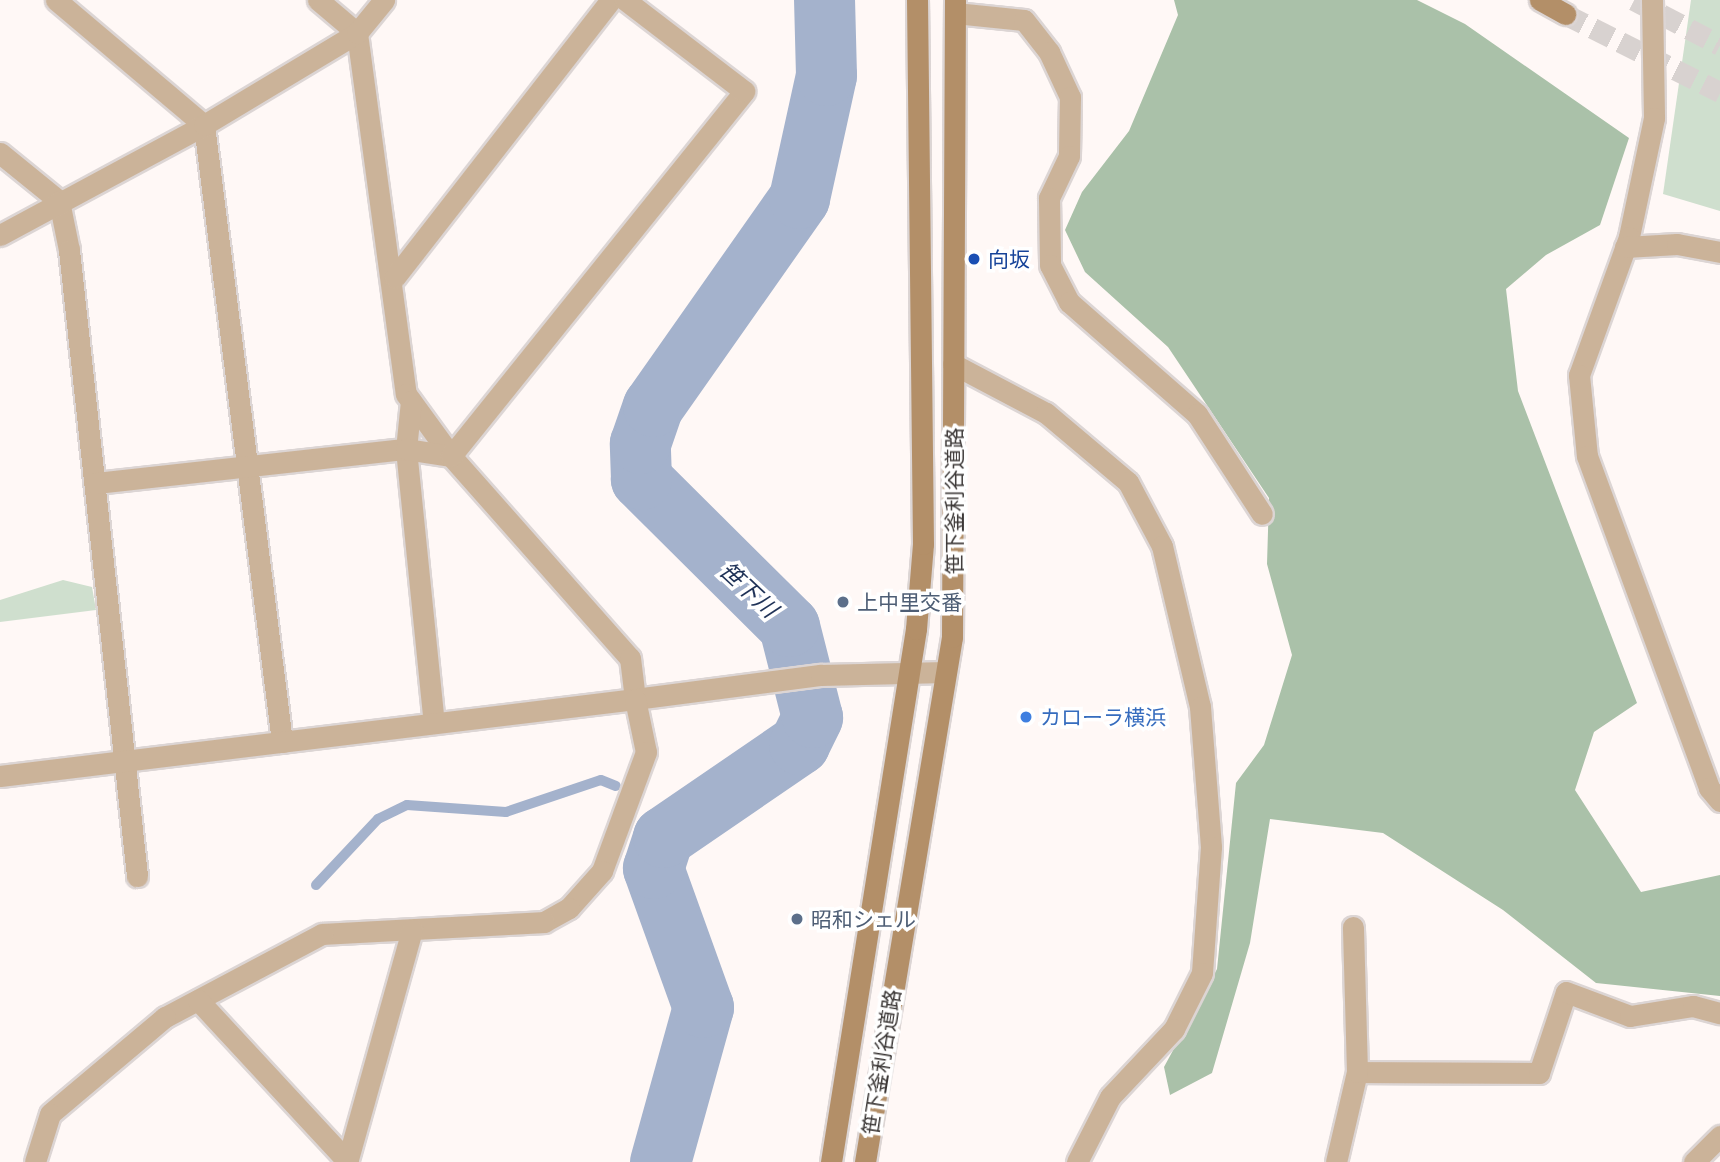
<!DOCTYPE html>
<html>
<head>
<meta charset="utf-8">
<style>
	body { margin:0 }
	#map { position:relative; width:1720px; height:1162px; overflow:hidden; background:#fff8f6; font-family:"Golos Text","Noto Sans JP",sans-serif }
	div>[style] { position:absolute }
	.green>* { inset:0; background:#cfdfce }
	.forest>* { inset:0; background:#aac1a9 }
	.stream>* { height:10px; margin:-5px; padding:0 5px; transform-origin:5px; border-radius:5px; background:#a4b2cc }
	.river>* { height:61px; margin:-30.5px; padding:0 30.5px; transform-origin:30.5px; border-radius:30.5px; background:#a4b2cc }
	.secondary-tunnel>* { height:21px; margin-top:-10.5px; transform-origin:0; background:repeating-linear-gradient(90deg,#d8d2d0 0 21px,transparent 0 31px) }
	.roads { filter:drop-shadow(2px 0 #dcd5d4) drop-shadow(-2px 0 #dcd5d4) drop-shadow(0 2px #dcd5d4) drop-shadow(0 -2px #dcd5d4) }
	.street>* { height:21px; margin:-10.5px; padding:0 10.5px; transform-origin:10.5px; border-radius:10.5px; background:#cbb399 }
	.secondary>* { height:21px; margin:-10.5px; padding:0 10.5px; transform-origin:10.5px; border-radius:10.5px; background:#b38f68 }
	.dots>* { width:19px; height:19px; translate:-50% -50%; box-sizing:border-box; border:4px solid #fff; border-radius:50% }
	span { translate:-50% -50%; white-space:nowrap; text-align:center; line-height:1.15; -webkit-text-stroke:7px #fff; paint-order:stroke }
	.transit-label { font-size:21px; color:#164399 }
	.left { translate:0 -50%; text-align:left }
	.street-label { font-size:21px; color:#3c3837 }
	.service-label { font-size:21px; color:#4e5e75 }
	.shop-label { font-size:21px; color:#366cbe }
	.water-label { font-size:23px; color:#1f3257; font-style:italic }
</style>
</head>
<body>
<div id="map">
	<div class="green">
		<i style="clip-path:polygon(1691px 0,1720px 0,1720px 211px,1663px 194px)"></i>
		<i style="clip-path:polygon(63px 580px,92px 587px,96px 610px,0 622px,0 600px)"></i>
	</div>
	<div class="forest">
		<i style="clip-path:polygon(1174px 0,1417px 0,1465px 24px,1629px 138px,1600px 225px,1546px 255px,1506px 289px,1518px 391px,1637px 703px,1594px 732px,1575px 790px,1641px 892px,1720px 875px,1720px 996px,1596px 983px,1503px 910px,1383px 833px,1270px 819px,1250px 943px,1212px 1073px,1170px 1095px,1164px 1067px,1217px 969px,1236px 783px,1264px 745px,1292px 655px,1267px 564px,1269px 498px,1168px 347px,1085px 272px,1065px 230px,1082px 192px,1129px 131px,1178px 15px)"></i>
	</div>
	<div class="stream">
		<i style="left:664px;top:813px;width:16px;rotate:43deg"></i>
		<i style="left:316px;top:885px;width:91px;rotate:-46.8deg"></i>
		<i style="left:378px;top:819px;width:32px;rotate:-26deg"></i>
		<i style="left:407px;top:805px;width:99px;rotate:4deg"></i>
		<i style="left:506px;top:812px;width:100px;rotate:-18.6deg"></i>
		<i style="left:601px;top:780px;width:16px;rotate:22deg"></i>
	</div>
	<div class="river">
		<i style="left:660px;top:1162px;width:161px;rotate:-74.5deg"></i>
		<i style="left:703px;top:1007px;width:148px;rotate:-109.8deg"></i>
		<i style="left:653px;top:868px;width:33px;rotate:-72deg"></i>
		<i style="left:663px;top:837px;width:165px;rotate:-34.4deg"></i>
		<i style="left:799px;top:744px;width:30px;rotate:-64deg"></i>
		<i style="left:812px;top:717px;width:94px;rotate:-104.2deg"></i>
		<i style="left:789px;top:626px;width:209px;rotate:-135.2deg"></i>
		<i style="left:641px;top:479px;width:36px;rotate:-92deg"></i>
		<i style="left:640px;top:443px;width:39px;rotate:-71deg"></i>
		<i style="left:653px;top:406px;width:254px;rotate:-54.9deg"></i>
		<i style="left:799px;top:198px;width:126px;rotate:-77.6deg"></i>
		<i style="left:826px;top:75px;width:75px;rotate:-91.5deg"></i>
	</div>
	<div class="secondary-tunnel">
		<i style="left:1634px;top:0;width:97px;rotate:27.6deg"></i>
		<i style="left:1565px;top:14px;width:174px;rotate:26.7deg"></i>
	</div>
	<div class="roads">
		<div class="street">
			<i style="left:56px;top:0;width:194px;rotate:40.2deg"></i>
			<i style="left:204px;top:125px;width:622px;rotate:82.79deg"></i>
			<i style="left:318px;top:0;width:51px;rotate:40.2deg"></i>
			<i style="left:357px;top:33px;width:364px;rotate:82.3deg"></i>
			<i style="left:406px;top:394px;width:77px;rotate:54deg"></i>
			<i style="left:451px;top:456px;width:270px;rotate:48.5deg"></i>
			<i style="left:630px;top:658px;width:41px;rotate:83deg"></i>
			<i style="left:635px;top:699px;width:188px;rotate:-7.4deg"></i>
			<i style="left:821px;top:675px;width:125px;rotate:-1.4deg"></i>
			<i style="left:1652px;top:0;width:118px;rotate:89deg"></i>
			<i style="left:1654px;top:118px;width:122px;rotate:101.9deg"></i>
			<i style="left:1629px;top:237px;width:147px;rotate:109.9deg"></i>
			<i style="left:1579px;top:375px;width:81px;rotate:84.4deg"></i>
			<i style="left:1587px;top:456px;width:354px;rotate:69.8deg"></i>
			<i style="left:1709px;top:788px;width:17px;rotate:50deg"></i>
			<i style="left:955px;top:13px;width:69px;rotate:5.8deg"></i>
			<i style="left:1024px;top:20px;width:41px;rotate:52deg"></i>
			<i style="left:1049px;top:52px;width:50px;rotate:65deg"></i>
			<i style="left:1070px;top:97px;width:59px;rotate:91deg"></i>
			<i style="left:1069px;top:156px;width:47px;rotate:115.5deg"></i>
			<i style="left:1049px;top:198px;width:67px;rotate:89.1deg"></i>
			<i style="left:1050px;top:265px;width:42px;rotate:62.8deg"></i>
			<i style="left:1069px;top:302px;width:170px;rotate:41.2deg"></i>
			<i style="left:1197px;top:414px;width:119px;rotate:57deg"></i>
			<i style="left:0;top:153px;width:76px;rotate:39.1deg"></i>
			<i style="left:59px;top:201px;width:50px;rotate:78.5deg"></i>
			<i style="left:69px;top:250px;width:630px;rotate:83.8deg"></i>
			<i style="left:0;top:235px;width:232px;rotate:-28.3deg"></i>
			<i style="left:204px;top:125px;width:179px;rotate:-31deg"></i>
			<i style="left:357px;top:33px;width:43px;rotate:-50.7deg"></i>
			<i style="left:1625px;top:247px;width:52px;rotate:-3.3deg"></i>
			<i style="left:1677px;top:244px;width:44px;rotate:10.5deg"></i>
			<i style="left:395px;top:277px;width:351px;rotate:-52.1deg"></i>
			<i style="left:953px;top:364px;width:105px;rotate:27.8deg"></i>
			<i style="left:1046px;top:413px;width:107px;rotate:40.1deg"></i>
			<i style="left:1128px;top:482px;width:72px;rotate:62deg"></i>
			<i style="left:1162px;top:546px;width:165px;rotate:76.7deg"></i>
			<i style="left:1200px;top:707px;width:140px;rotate:85.5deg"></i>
			<i style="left:1211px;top:847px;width:126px;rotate:94.1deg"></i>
			<i style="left:1202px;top:973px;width:63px;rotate:116.6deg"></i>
			<i style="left:1174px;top:1029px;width:93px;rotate:133.3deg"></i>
			<i style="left:1110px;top:1097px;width:73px;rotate:116.9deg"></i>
			<i style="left:411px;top:401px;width:48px;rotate:95.9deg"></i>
			<i style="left:406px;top:449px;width:275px;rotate:84.2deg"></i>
			<i style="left:96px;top:483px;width:312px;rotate:-6.3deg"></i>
			<i style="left:406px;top:449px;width:46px;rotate:8.8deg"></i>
			<i style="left:451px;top:456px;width:468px;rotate:-51.2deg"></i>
			<i style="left:744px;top:91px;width:150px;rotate:-142.6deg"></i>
			<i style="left:0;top:776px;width:640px;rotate:-6.91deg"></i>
			<i style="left:635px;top:699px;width:54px;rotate:78.3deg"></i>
			<i style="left:646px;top:752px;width:127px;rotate:110.3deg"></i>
			<i style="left:602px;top:871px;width:50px;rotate:131.7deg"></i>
			<i style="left:569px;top:908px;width:29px;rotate:151deg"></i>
			<i style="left:544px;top:922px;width:222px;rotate:176.9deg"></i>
			<i style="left:322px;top:934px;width:178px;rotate:152.1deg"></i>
			<i style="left:165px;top:1017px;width:150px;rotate:139.9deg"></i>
			<i style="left:50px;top:1114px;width:50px;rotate:107.4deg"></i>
			<i style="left:198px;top:1000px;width:221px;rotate:47.2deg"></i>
			<i style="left:1357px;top:1072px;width:182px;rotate:0.3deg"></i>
			<i style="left:1539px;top:1073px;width:85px;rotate:-71.6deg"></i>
			<i style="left:1566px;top:992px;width:68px;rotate:20.6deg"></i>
			<i style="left:1630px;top:1016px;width:64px;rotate:-9deg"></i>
			<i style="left:1693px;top:1006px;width:28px;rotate:15deg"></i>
			<i style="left:348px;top:1159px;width:238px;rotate:-74.4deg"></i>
			<i style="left:1336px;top:1162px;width:92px;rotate:-76.9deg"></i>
			<i style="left:1357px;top:1072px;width:145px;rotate:-91.6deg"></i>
			<i style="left:1694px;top:1162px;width:37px;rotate:-45deg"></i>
		</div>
		<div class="secondary">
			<i style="left:1540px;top:0;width:29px;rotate:29deg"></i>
			<i style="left:831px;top:1162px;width:540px;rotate:-80.94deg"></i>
			<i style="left:916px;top:629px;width:85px;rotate:-85.3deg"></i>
			<i style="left:923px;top:544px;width:544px;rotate:-90.63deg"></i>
			<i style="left:865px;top:1162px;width:532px;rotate:-80.59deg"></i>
			<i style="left:952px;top:637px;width:637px;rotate:-89.73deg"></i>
		</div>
	</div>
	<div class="dots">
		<i style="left:974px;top:259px;background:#1a4fb4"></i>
		<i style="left:843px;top:602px;background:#5c6f8a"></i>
		<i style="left:1026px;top:717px;background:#3f7fe0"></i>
		<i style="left:797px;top:919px;background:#5c6f8a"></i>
	</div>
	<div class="transit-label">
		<span class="left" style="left:988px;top:259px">向坂</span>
	</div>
	<div class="street-label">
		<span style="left:954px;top:501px;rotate:-90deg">笹下釜利谷道路</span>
		<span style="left:881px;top:1062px;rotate:-81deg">笹下釜利谷道路</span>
	</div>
	<div class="service-label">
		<span class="left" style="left:857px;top:602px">上中里交番</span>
		<span class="left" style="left:811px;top:919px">昭和シェル</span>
	</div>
	<div class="shop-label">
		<span class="left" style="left:1040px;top:717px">カローラ横浜</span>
	</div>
	<div class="water-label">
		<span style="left:749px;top:589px;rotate:43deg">笹下川</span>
	</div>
</div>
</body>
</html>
